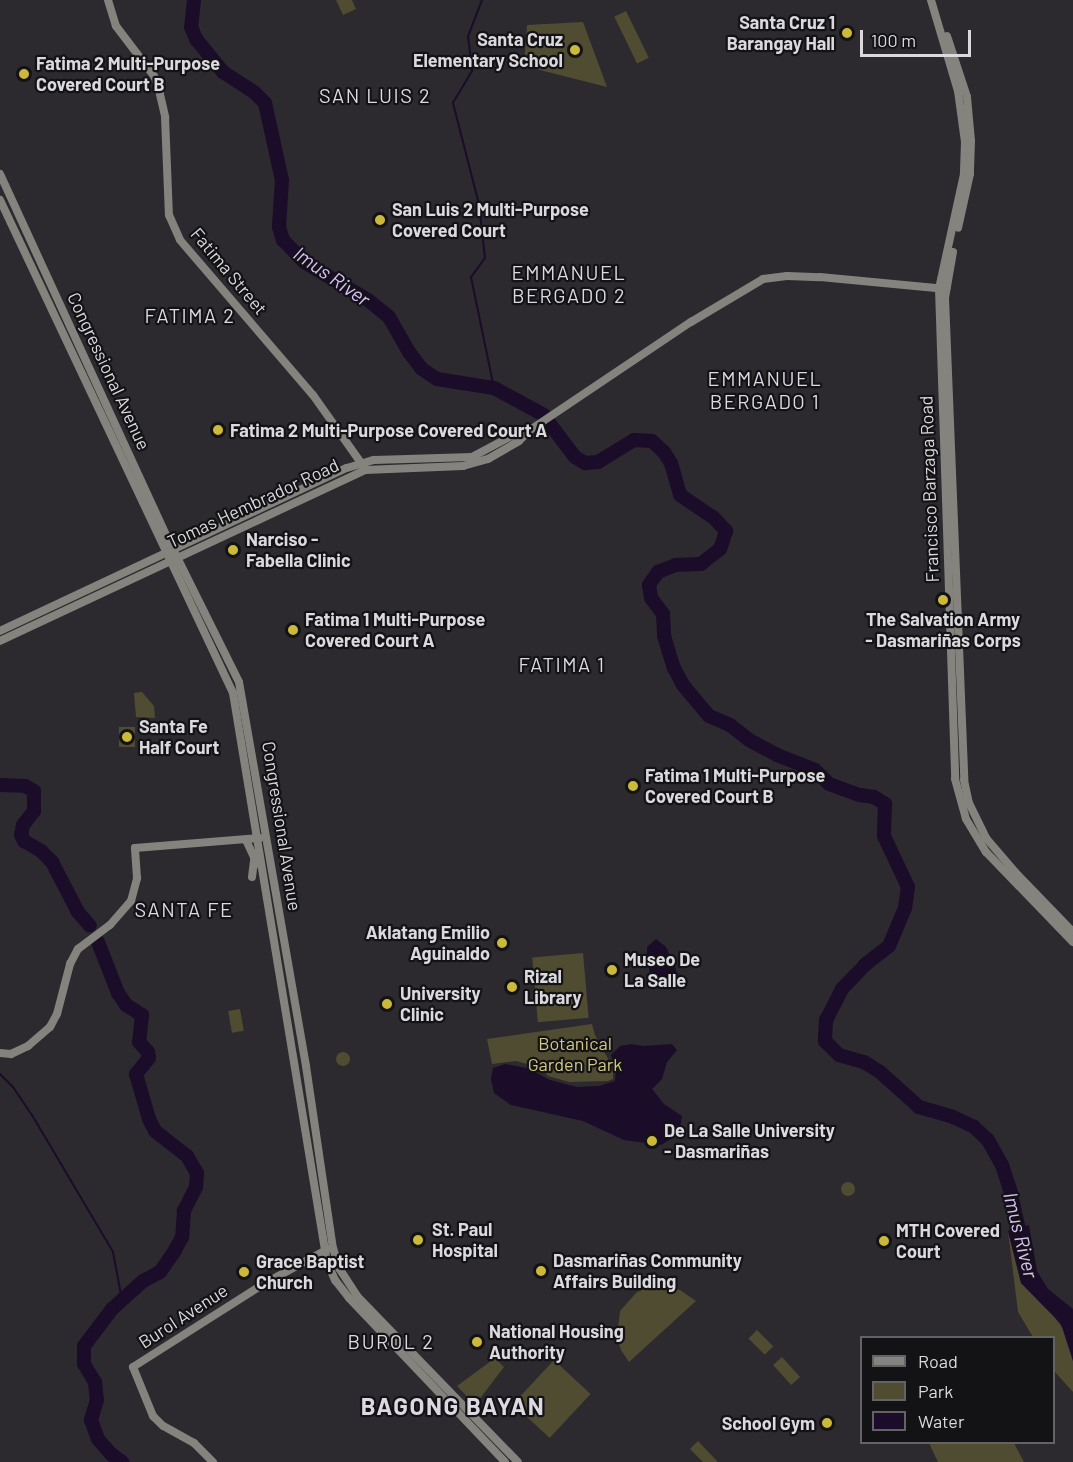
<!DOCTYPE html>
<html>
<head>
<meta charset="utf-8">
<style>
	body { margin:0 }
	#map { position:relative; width:1073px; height:1462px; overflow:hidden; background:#2c292f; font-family:Barlow,sans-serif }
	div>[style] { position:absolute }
	.green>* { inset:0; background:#504c31; transform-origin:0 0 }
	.round { border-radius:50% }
	.water>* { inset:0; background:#1b0c29 }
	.stream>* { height:2px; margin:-1px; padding:0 1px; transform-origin:1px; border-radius:1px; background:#1b0c29 }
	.river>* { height:14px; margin:-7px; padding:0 7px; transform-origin:7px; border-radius:7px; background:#1b0c29 }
	.secondary>* { height:8px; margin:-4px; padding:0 4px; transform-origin:4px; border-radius:4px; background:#84837d }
	.dots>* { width:16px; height:16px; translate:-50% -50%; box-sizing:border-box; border:3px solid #131215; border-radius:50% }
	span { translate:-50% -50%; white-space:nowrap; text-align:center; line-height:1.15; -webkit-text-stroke:4.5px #131215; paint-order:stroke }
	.poi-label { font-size:18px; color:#dbd9dd; font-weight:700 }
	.right { translate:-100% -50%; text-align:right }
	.left { translate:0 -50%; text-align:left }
	.street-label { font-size:18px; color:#dbd9dd }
	.park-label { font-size:18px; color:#d1c884 }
	.neighbourhood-label { font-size:20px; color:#ddd9e2; letter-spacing:1.5px }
	.water-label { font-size:20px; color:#d9befb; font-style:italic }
	.district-label { font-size:24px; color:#ddd9e2; font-weight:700; letter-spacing:1.5px }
	.legend { position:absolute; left:860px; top:1336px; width:195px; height:108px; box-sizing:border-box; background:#131215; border:2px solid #636265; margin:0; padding:8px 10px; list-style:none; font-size:18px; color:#dbd9dd }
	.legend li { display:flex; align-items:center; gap:12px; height:30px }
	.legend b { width:30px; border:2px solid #636265 }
	.scale { position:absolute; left:860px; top:30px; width:111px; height:27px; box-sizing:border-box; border:3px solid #dbd9dd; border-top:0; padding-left:8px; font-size:18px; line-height:21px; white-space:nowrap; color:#dbd9dd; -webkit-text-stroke:4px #131215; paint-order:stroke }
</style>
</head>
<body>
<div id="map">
	<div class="green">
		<i style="clip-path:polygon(336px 0,352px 0,356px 9px,343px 15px)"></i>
		<i style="left:626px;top:11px;width:52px;height:13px;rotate:64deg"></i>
		<i style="clip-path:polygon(583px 22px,607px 87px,524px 66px,527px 25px)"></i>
		<i style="clip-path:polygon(142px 692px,154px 706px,155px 718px,136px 717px,134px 693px)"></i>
		<i style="left:119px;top:727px;width:16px;height:20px"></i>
		<i style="left:583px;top:953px;width:65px;height:51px;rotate:85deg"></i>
		<i style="left:240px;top:1009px;width:22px;height:12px;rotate:80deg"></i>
		<i style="clip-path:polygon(592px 1024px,595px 1035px,613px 1068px,613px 1079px,608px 1081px,569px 1082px,548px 1076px,539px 1067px,516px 1061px,492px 1064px,487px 1039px)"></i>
		<i class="round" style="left:336px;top:1052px;width:14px;height:14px"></i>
		<i class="round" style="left:841px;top:1182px;width:14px;height:14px"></i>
		<i style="clip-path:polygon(1008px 1231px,1021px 1283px,1053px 1315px,1066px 1333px,1073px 1361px,1073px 1392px,1054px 1371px,1054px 1338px,1033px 1337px,1018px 1312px)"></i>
		<i style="clip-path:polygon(663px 1286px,680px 1290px,696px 1301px,629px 1362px,621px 1350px,617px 1337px,620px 1311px,637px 1292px,649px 1287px)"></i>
		<i style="left:757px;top:1330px;width:23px;height:12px;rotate:45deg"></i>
		<i style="left:782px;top:1357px;width:27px;height:12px;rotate:48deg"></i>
		<i style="clip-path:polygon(495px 1358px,504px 1367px,475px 1405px,457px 1386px)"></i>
		<i style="left:554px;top:1360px;width:50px;height:60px;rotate:43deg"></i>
		<i style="clip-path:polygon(698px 1441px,717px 1461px,717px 1462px,703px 1462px,690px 1449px)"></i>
		<i style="clip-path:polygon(929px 1443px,1014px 1443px,1024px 1462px,938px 1462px)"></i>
	</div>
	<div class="water">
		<i style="clip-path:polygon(656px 939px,666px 947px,676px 969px,676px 975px,670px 979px,650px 973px,647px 960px,647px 947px)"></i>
		<i style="clip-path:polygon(631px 1044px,644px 1046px,672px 1044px,677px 1050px,667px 1062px,662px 1079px,652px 1089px,664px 1104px,682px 1116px,679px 1134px,661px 1145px,624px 1140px,583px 1121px,511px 1105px,494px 1093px,491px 1079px,493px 1068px,505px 1064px,527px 1068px,550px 1080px,577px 1087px,599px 1086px,615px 1081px,616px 1069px,611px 1055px,620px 1046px)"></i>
		<i style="clip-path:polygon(1029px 1225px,1037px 1271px,1048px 1289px,1073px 1309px,1073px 1361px,1061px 1324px,1021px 1283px,1008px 1231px)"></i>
	</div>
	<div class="stream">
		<i style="left:482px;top:0;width:39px;rotate:111deg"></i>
		<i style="left:468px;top:36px;width:35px;rotate:83deg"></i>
		<i style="left:472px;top:71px;width:37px;rotate:121deg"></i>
		<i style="left:453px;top:103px;width:104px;rotate:75.6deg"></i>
		<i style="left:479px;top:204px;width:54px;rotate:83.7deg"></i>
		<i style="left:485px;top:258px;width:24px;rotate:126deg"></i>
		<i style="left:471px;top:277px;width:113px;rotate:78.3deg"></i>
		<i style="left:0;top:1074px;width:18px;rotate:45deg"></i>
		<i style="left:13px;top:1087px;width:34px;rotate:56deg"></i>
		<i style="left:32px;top:1115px;width:159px;rotate:59.4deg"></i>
		<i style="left:113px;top:1252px;width:49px;rotate:79.4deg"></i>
	</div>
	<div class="river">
		<i style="left:194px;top:0;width:27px;rotate:96deg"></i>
		<i style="left:191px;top:27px;width:13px;rotate:67deg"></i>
		<i style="left:196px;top:39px;width:43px;rotate:50.7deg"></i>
		<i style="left:223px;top:72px;width:38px;rotate:33deg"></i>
		<i style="left:255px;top:93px;width:14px;rotate:45deg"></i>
		<i style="left:265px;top:103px;width:79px;rotate:77.6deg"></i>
		<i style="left:282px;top:180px;width:47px;rotate:93.7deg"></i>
		<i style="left:279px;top:227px;width:14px;rotate:73deg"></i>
		<i style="left:283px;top:240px;width:30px;rotate:46deg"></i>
		<i style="left:304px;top:262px;width:74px;rotate:30.7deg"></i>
		<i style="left:368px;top:300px;width:27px;rotate:39deg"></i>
		<i style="left:389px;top:317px;width:40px;rotate:60.3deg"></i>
		<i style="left:409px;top:352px;width:21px;rotate:53deg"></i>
		<i style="left:422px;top:369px;width:18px;rotate:34deg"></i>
		<i style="left:437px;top:379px;width:58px;rotate:9deg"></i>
		<i style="left:494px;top:388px;width:57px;rotate:28.4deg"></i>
		<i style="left:550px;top:424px;width:41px;rotate:52.9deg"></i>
		<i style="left:575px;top:457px;width:12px;rotate:31deg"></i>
		<i style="left:585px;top:463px;width:13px;rotate:-4deg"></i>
		<i style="left:598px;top:462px;width:42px;rotate:-31.4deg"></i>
		<i style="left:634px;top:440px;width:18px;rotate:3deg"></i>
		<i style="left:652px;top:441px;width:16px;rotate:43deg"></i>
		<i style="left:664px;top:452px;width:13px;rotate:58deg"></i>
		<i style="left:671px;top:463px;width:33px;rotate:74deg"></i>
		<i style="left:680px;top:495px;width:41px;rotate:34.1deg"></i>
		<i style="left:714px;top:518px;width:18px;rotate:47deg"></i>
		<i style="left:726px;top:531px;width:19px;rotate:108deg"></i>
		<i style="left:720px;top:549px;width:24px;rotate:142deg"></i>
		<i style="left:701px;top:564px;width:25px;rotate:178deg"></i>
		<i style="left:676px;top:565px;width:19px;rotate:159deg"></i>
		<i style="left:658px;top:572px;width:16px;rotate:125deg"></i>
		<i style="left:649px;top:585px;width:13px;rotate:81deg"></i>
		<i style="left:651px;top:598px;width:20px;rotate:53deg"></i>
		<i style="left:663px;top:614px;width:22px;rotate:87deg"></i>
		<i style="left:664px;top:636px;width:34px;rotate:73deg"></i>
		<i style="left:674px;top:668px;width:19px;rotate:62deg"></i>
		<i style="left:683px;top:685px;width:40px;rotate:50deg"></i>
		<i style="left:709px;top:716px;width:23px;rotate:23deg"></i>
		<i style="left:730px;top:725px;width:24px;rotate:38deg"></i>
		<i style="left:749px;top:740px;width:32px;rotate:28deg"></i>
		<i style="left:777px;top:755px;width:41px;rotate:21.5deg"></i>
		<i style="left:815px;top:770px;width:20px;rotate:45deg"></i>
		<i style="left:829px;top:784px;width:33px;rotate:20deg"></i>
		<i style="left:860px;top:795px;width:14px;rotate:8deg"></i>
		<i style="left:874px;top:797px;width:13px;rotate:32deg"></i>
		<i style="left:885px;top:804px;width:32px;rotate:92deg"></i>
		<i style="left:884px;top:836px;width:56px;rotate:64.8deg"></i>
		<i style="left:908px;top:887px;width:21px;rotate:98deg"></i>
		<i style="left:905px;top:908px;width:41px;rotate:112.8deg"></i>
		<i style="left:889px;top:946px;width:31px;rotate:142deg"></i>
		<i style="left:865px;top:965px;width:33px;rotate:134deg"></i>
		<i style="left:842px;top:989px;width:35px;rotate:117deg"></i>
		<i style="left:826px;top:1020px;width:21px;rotate:93deg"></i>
		<i style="left:825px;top:1041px;width:20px;rotate:45deg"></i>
		<i style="left:839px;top:1055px;width:26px;rotate:16deg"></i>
		<i style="left:864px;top:1062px;width:19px;rotate:32deg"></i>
		<i style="left:880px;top:1072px;width:52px;rotate:41.9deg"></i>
		<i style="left:919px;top:1107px;width:35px;rotate:16deg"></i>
		<i style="left:953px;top:1117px;width:23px;rotate:25deg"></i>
		<i style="left:974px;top:1127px;width:19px;rotate:43deg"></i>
		<i style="left:988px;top:1140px;width:29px;rotate:61deg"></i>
		<i style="left:1002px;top:1165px;width:25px;rotate:72deg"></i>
		<i style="left:1010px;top:1189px;width:56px;rotate:77.7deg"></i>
		<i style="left:0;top:785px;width:25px;rotate:2deg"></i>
		<i style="left:25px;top:786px;width:10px;rotate:29deg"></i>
		<i style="left:34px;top:791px;width:20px;rotate:90deg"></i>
		<i style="left:34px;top:811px;width:18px;rotate:128deg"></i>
		<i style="left:23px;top:825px;width:10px;rotate:101deg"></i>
		<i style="left:21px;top:835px;width:7px;rotate:63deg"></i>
		<i style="left:24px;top:841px;width:20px;rotate:30deg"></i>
		<i style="left:41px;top:851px;width:16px;rotate:45deg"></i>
		<i style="left:52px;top:862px;width:56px;rotate:62.5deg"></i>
		<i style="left:78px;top:912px;width:18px;rotate:49deg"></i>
		<i style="left:98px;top:942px;width:55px;rotate:68.6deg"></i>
		<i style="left:118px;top:993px;width:14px;rotate:56deg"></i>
		<i style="left:126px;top:1005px;width:19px;rotate:32deg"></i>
		<i style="left:142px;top:1015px;width:27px;rotate:96deg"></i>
		<i style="left:139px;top:1042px;width:13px;rotate:48deg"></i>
		<i style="left:148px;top:1052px;width:6px;rotate:81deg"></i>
		<i style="left:149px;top:1058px;width:21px;rotate:129deg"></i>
		<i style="left:136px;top:1074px;width:47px;rotate:73.9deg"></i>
		<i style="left:149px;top:1119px;width:13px;rotate:63deg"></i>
		<i style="left:155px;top:1131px;width:41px;rotate:38deg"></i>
		<i style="left:187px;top:1156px;width:20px;rotate:60deg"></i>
		<i style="left:197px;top:1173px;width:14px;rotate:94deg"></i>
		<i style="left:196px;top:1187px;width:27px;rotate:117deg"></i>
		<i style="left:184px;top:1211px;width:26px;rotate:94deg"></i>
		<i style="left:182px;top:1237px;width:17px;rotate:118deg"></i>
		<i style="left:174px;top:1252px;width:24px;rotate:125deg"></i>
		<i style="left:160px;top:1272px;width:19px;rotate:152deg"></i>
		<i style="left:143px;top:1281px;width:42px;rotate:137.9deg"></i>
		<i style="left:112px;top:1309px;width:46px;rotate:127.1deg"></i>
		<i style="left:84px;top:1346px;width:18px;rotate:90deg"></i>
		<i style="left:84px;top:1364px;width:21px;rotate:59deg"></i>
		<i style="left:95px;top:1382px;width:18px;rotate:84deg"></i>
		<i style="left:97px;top:1400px;width:21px;rotate:107deg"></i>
		<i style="left:91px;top:1420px;width:20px;rotate:70deg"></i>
		<i style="left:98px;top:1439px;width:20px;rotate:49deg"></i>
		<i style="left:111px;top:1454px;width:14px;rotate:36deg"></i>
	</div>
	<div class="secondary">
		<i style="left:108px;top:0;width:27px;rotate:73deg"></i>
		<i style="left:116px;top:26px;width:63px;rotate:52.8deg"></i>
		<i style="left:154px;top:76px;width:15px;rotate:70deg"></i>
		<i style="left:159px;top:90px;width:28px;rotate:77deg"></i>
		<i style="left:165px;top:117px;width:98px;rotate:87.7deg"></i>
		<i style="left:169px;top:215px;width:27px;rotate:66deg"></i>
		<i style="left:180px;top:240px;width:204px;rotate:49.4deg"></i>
		<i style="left:313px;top:395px;width:88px;rotate:54.7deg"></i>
		<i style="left:931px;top:0;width:95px;rotate:73.5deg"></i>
		<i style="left:958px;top:91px;width:51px;rotate:82.2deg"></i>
		<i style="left:965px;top:142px;width:32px;rotate:92deg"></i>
		<i style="left:964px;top:174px;width:118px;rotate:102.3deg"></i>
		<i style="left:939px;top:289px;width:490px;rotate:88.1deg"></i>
		<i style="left:955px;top:779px;width:41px;rotate:74.6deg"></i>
		<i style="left:966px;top:819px;width:39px;rotate:59deg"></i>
		<i style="left:986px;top:852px;width:125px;rotate:46deg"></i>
		<i style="left:947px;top:36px;width:64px;rotate:71.8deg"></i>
		<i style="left:967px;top:97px;width:44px;rotate:84.8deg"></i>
		<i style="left:971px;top:141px;width:33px;rotate:92deg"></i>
		<i style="left:970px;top:174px;width:55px;rotate:102.5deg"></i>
		<i style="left:0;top:174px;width:404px;rotate:65.3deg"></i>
		<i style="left:169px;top:541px;width:157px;rotate:63.6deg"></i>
		<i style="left:239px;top:682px;width:390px;rotate:80.1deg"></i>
		<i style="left:306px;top:1066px;width:184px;rotate:81.6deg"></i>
		<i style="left:333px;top:1248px;width:21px;rotate:73deg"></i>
		<i style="left:339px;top:1268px;width:33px;rotate:57deg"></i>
		<i style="left:357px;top:1296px;width:231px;rotate:45.9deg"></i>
		<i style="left:0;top:200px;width:545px;rotate:64.7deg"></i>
		<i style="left:233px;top:693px;width:577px;rotate:80.62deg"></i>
		<i style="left:327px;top:1262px;width:20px;rotate:66deg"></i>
		<i style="left:335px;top:1280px;width:23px;rotate:52deg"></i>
		<i style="left:349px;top:1298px;width:226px;rotate:46.4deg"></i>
		<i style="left:953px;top:252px;width:47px;rotate:99.9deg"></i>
		<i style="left:945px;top:298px;width:482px;rotate:87.7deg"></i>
		<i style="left:964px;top:780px;width:24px;rotate:78deg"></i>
		<i style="left:969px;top:803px;width:39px;rotate:64deg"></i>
		<i style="left:986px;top:838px;width:45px;rotate:49.5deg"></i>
		<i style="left:1015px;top:872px;width:83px;rotate:46deg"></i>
		<i style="left:0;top:631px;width:383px;rotate:-25.2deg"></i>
		<i style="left:347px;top:468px;width:28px;rotate:-17deg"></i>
		<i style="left:374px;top:460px;width:98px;rotate:-1.8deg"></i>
		<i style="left:472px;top:457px;width:49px;rotate:-28.1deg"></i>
		<i style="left:515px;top:434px;width:12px;rotate:-9deg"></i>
		<i style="left:0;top:641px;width:403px;rotate:-25.1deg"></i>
		<i style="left:365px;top:470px;width:98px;rotate:-2.3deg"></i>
		<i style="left:463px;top:466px;width:26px;rotate:-16deg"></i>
		<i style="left:488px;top:459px;width:36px;rotate:-30deg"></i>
		<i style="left:519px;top:441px;width:16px;rotate:-45deg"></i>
		<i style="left:530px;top:430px;width:194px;rotate:-33.9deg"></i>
		<i style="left:691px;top:322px;width:84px;rotate:-30.8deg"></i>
		<i style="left:763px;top:279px;width:24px;rotate:-7deg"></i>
		<i style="left:787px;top:276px;width:33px;rotate:2deg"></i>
		<i style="left:820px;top:277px;width:127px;rotate:5.4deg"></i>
		<i style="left:246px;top:840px;width:26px;rotate:65deg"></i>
		<i style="left:252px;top:877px;width:17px;rotate:-83deg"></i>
		<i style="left:0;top:1053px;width:11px;rotate:5deg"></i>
		<i style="left:11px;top:1054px;width:19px;rotate:-25deg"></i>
		<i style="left:28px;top:1046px;width:29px;rotate:-41deg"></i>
		<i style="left:50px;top:1027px;width:15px;rotate:-62deg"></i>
		<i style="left:57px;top:1014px;width:52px;rotate:-75.4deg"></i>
		<i style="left:70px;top:964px;width:17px;rotate:-62deg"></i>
		<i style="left:78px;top:949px;width:40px;rotate:-37deg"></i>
		<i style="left:110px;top:925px;width:32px;rotate:-49deg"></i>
		<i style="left:131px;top:901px;width:24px;rotate:-75deg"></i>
		<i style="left:137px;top:878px;width:30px;rotate:-94deg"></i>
		<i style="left:135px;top:848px;width:125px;rotate:-4.6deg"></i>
		<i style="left:213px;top:1462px;width:27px;rotate:-135deg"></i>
		<i style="left:194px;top:1443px;width:35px;rotate:-151deg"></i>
		<i style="left:163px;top:1426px;width:14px;rotate:-135deg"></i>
		<i style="left:153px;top:1416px;width:53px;rotate:-112.2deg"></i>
		<i style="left:133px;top:1367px;width:151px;rotate:-32.5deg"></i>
		<i style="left:260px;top:1286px;width:77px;rotate:-28.6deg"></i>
	</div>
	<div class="dots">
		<i style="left:847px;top:33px;background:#ccb939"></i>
		<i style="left:575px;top:50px;background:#ccb939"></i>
		<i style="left:24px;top:74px;background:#ccb939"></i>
		<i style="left:380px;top:220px;background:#ccb939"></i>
		<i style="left:218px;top:430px;background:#ccb939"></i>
		<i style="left:233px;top:550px;background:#ccb939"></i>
		<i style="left:943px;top:600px;background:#ccb939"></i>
		<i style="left:293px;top:630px;background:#ccb939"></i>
		<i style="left:127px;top:737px;background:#ccb939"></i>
		<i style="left:633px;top:786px;background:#ccb939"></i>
		<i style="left:502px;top:943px;background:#ccb939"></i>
		<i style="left:612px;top:970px;background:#ccb939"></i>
		<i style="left:512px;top:987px;background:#ccb939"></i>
		<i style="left:387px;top:1004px;background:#ccb939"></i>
		<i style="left:652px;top:1141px;background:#ccb939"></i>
		<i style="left:418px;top:1240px;background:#ccb939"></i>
		<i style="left:884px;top:1241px;background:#ccb939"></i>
		<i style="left:541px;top:1271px;background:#ccb939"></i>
		<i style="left:244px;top:1272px;background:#ccb939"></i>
		<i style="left:477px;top:1342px;background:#ccb939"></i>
		<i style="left:827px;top:1423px;background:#ccb939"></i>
	</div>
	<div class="poi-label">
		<span class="right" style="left:835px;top:33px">Santa Cruz 1<br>Barangay Hall</span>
		<span class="right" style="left:563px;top:50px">Santa Cruz<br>Elementary School</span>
		<span class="left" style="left:36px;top:74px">Fatima 2 Multi-Purpose<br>Covered Court B</span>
		<span class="left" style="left:392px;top:220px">San Luis 2 Multi-Purpose<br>Covered Court</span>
		<span class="left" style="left:230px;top:430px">Fatima 2 Multi-Purpose Covered Court A</span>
		<span class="left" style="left:246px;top:550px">Narciso -<br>Fabella Clinic</span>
		<span class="left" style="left:305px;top:630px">Fatima 1 Multi-Purpose<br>Covered Court A</span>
		<span style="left:943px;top:630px">The Salvation Army<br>- Dasmariñas Corps</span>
		<span class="left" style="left:139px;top:737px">Santa Fe<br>Half Court</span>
		<span class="left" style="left:645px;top:786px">Fatima 1 Multi-Purpose<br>Covered Court B</span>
		<span class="right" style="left:490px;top:943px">Aklatang Emilio<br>Aguinaldo</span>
		<span class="left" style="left:624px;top:970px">Museo De<br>La Salle</span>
		<span class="left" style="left:524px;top:987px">Rizal<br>Library</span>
		<span class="left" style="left:400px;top:1004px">University<br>Clinic</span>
		<span class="left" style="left:664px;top:1141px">De La Salle University<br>- Dasmariñas</span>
		<span class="left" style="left:432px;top:1240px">St. Paul<br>Hospital</span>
		<span class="left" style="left:896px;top:1241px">MTH Covered<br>Court</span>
		<span class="left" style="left:553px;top:1271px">Dasmariñas Community<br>Affairs Building</span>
		<span class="left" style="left:256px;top:1272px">Grace Baptist<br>Church</span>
		<span class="left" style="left:489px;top:1342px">National Housing<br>Authority</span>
		<span class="right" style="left:815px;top:1423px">School Gym</span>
	</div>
	<div class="street-label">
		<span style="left:229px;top:271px;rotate:50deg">Fatima Street</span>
		<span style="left:109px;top:371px;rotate:65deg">Congressional Avenue</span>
		<span style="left:929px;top:489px;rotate:-92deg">Francisco Barzaga Road</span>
		<span style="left:253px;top:503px;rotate:-25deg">Tomas Hembrador Road</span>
		<span style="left:282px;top:826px;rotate:81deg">Congressional Avenue</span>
		<span style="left:183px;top:1316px;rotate:-33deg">Burol Avenue</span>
	</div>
	<div class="park-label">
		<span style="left:575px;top:1054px">Botanical<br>Garden Park</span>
	</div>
	<div class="neighbourhood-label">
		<span style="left:375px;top:95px">SAN LUIS 2</span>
		<span style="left:569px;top:284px">EMMANUEL<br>BERGADO 2</span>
		<span style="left:190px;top:315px">FATIMA 2</span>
		<span style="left:765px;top:390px">EMMANUEL<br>BERGADO 1</span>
		<span style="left:562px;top:664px">FATIMA 1</span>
		<span style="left:184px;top:909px">SANTA FE</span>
		<span style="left:391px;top:1341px">BUROL 2</span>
	</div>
	<div class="water-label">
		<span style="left:332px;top:276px;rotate:35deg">Imus River</span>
		<span style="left:1021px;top:1235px;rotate:76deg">Imus River</span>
	</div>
	<div class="district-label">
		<span style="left:453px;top:1406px">BAGONG BAYAN</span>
	</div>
	<ul class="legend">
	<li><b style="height:8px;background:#84837d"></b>Road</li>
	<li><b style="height:16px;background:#504c31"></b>Park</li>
	<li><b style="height:16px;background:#1b0c29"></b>Water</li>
	</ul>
	<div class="scale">100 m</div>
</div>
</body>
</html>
